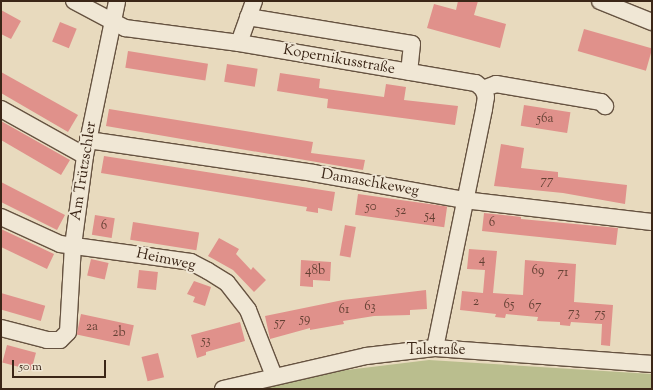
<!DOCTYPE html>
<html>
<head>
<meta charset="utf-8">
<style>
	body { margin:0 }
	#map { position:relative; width:653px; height:390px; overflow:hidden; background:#e8dabe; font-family:"Sorts Mill Goudy",serif }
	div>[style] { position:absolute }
	.green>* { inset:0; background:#babe8e }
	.building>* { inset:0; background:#e0918b; transform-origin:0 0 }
	.roads { filter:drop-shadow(1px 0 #665341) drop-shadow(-1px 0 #665341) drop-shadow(0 1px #665341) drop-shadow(0 -1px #665341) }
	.minor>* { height:16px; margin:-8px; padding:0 8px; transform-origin:8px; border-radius:8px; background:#f0e7d5 }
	span { translate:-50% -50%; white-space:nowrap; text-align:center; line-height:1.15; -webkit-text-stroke:4px #f0e7d5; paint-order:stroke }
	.number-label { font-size:13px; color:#644134 }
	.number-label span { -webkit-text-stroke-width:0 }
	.street-label { font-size:15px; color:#3b2617 }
	.frame { position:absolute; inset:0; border:2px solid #3b2617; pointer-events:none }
	.scale { position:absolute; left:12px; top:360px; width:94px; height:18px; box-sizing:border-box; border:2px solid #3b2617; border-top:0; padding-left:5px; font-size:12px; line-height:14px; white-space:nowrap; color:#3b2617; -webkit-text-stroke:3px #f0e7d5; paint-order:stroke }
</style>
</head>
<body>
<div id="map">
	<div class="green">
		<i style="clip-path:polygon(429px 360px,652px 374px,652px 389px,257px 389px,322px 373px)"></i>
	</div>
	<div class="building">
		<i style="clip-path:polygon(458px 1px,478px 1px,474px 15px,506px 24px,500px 48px,427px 28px,434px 4px,456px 10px)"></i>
		<i style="clip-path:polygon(1px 10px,21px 21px,11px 39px,1px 34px)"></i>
		<i style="left:60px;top:22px;width:18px;height:21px;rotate:22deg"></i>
		<i style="left:584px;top:29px;width:71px;height:23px;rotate:16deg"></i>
		<i style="left:128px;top:51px;width:81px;height:17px;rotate:9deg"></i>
		<i style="left:227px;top:64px;width:31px;height:18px;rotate:9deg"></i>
		<i style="clip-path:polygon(1px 72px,78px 115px,68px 132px,1px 93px)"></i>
		<i style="clip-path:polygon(280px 73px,320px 79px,319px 88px,384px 97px,386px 84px,406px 87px,404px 100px,458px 106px,455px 125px,327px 108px,328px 99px,277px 91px)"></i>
		<i style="left:524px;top:105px;width:47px;height:21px;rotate:9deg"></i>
		<i style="clip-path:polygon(109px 109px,313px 142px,311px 153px,365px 160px,363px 170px,106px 126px)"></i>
		<i style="clip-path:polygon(1px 121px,70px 160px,61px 175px,1px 140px)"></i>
		<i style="clip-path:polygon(501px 144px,524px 148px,521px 168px,558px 172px,558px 177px,627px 185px,625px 204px,563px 193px,494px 186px)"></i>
		<i style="clip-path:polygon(104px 156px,335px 192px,332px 211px,318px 208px,318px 213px,306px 211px,307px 207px,101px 173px)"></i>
		<i style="clip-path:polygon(1px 182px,65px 215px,57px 230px,1px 202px)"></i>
		<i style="left:358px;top:194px;width:90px;height:21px;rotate:8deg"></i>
		<i style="clip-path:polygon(484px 213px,521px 217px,521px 219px,618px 228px,616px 245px,482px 231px)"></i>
		<i style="left:95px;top:215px;width:20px;height:20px;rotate:9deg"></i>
		<i style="left:133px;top:222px;width:67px;height:18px;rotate:9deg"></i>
		<i style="left:345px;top:225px;width:11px;height:31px;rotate:10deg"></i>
		<i style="clip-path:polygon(1px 229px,54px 254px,47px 269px,1px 247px)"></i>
		<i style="clip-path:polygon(219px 238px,239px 249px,236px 254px,251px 270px,253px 267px,266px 280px,254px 292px,233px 270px,208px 256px)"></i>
		<i style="clip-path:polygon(469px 249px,497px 251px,493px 293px,523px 295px,525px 260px,576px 264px,574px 302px,613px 305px,610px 346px,601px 345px,602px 324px,571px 322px,570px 326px,560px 325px,560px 322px,537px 321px,538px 317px,506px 314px,505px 318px,495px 317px,496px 314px,460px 310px,462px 291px,483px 293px,485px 270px,467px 269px)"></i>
		<i style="left:91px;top:259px;width:18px;height:17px;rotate:13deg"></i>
		<i style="clip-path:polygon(301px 260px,331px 262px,330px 281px,313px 280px,313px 287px,300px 286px)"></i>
		<i style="left:139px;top:270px;width:19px;height:18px;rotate:6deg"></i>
		<i style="clip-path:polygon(194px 281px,211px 287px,205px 306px,193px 302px,195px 297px,187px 294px)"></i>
		<i style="clip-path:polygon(426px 290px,427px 309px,410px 310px,410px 315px,374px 316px,343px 321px,344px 324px,310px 330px,310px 328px,270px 339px,265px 316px,343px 300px)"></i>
		<i style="left:1px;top:293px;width:46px;height:16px;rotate:16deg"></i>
		<i style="left:81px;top:314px;width:54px;height:21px;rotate:12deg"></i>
		<i style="clip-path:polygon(240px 322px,245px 341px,206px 352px,206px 355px,197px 358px,191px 335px)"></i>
		<i style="left:7px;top:345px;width:30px;height:18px;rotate:15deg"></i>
		<i style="left:158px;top:353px;width:25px;height:17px;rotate:76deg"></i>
	</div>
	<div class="roads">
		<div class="minor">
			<i style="left:74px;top:1px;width:58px;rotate:27.9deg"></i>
			<i style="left:125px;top:28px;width:115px;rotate:7.5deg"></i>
			<i style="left:239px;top:43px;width:240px;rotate:9.6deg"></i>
			<i style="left:476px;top:83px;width:9px;rotate:41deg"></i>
			<i style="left:600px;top:1px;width:56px;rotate:22deg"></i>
			<i style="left:248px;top:17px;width:166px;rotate:9.3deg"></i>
			<i style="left:412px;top:44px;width:28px;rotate:96deg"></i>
			<i style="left:239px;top:43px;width:45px;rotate:-70.3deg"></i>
			<i style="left:483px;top:89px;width:14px;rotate:-21deg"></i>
			<i style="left:496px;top:84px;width:107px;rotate:9.7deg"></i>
			<i style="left:601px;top:102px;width:6px;rotate:45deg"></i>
			<i style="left:1px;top:109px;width:96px;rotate:29.2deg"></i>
			<i style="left:88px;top:140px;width:227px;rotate:8.3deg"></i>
			<i style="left:313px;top:173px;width:153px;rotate:10.1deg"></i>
			<i style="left:464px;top:200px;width:189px;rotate:6.7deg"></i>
			<i style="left:1px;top:217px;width:65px;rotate:24.6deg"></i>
			<i style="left:60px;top:244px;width:132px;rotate:7.8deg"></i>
			<i style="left:191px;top:262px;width:19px;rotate:28deg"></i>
			<i style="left:208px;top:271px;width:22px;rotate:32deg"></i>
			<i style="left:227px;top:283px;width:34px;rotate:52deg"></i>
			<i style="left:248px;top:310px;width:71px;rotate:68.5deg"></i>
			<i style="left:1px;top:328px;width:48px;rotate:14.6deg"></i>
			<i style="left:47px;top:340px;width:13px"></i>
			<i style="left:60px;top:340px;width:11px;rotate:-45deg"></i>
			<i style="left:68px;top:332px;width:86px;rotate:-86.7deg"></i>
			<i style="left:73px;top:246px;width:91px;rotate:-82.4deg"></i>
			<i style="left:85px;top:156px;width:158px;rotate:-78.3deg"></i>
			<i style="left:435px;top:348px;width:244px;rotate:-78.4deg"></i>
			<i style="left:484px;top:109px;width:12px;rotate:-81deg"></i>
			<i style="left:486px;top:97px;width:9px;rotate:-111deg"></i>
			<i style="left:223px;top:389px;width:147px;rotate:-13deg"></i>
			<i style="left:366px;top:356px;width:69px;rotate:-6.6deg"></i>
			<i style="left:435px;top:348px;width:218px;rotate:4.2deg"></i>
		</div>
	</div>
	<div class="number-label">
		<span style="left:545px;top:119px">56a</span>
		<span style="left:547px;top:181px">77</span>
		<span style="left:371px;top:207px">50</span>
		<span style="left:401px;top:211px">52</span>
		<span style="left:430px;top:216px">54</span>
		<span style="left:492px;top:223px">6</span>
		<span style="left:104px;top:226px">6</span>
		<span style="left:482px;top:260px">4</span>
		<span style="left:315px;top:271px">48b</span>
		<span style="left:538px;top:271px">69</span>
		<span style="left:563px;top:273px">71</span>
		<span style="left:476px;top:302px">2</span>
		<span style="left:509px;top:305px">65</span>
		<span style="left:535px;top:306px">67</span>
		<span style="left:370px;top:307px">63</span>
		<span style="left:344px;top:310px">61</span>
		<span style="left:574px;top:313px">73</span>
		<span style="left:600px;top:314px">75</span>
		<span style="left:305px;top:319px">59</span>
		<span style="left:280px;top:323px">57</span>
		<span style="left:92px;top:327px">2a</span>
		<span style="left:119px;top:333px">2b</span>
		<span style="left:206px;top:341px">53</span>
	</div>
	<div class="street-label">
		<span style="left:339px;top:60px;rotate:10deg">Kopernikusstraße</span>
		<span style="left:84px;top:171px;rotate:-81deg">Am Trützschler</span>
		<span style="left:370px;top:183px;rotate:10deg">Damaschkeweg</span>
		<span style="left:166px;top:260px;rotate:12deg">Heimweg</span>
		<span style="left:436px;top:351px">Talstraße</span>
	</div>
	<div class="frame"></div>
	<div class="scale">50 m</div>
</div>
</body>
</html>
